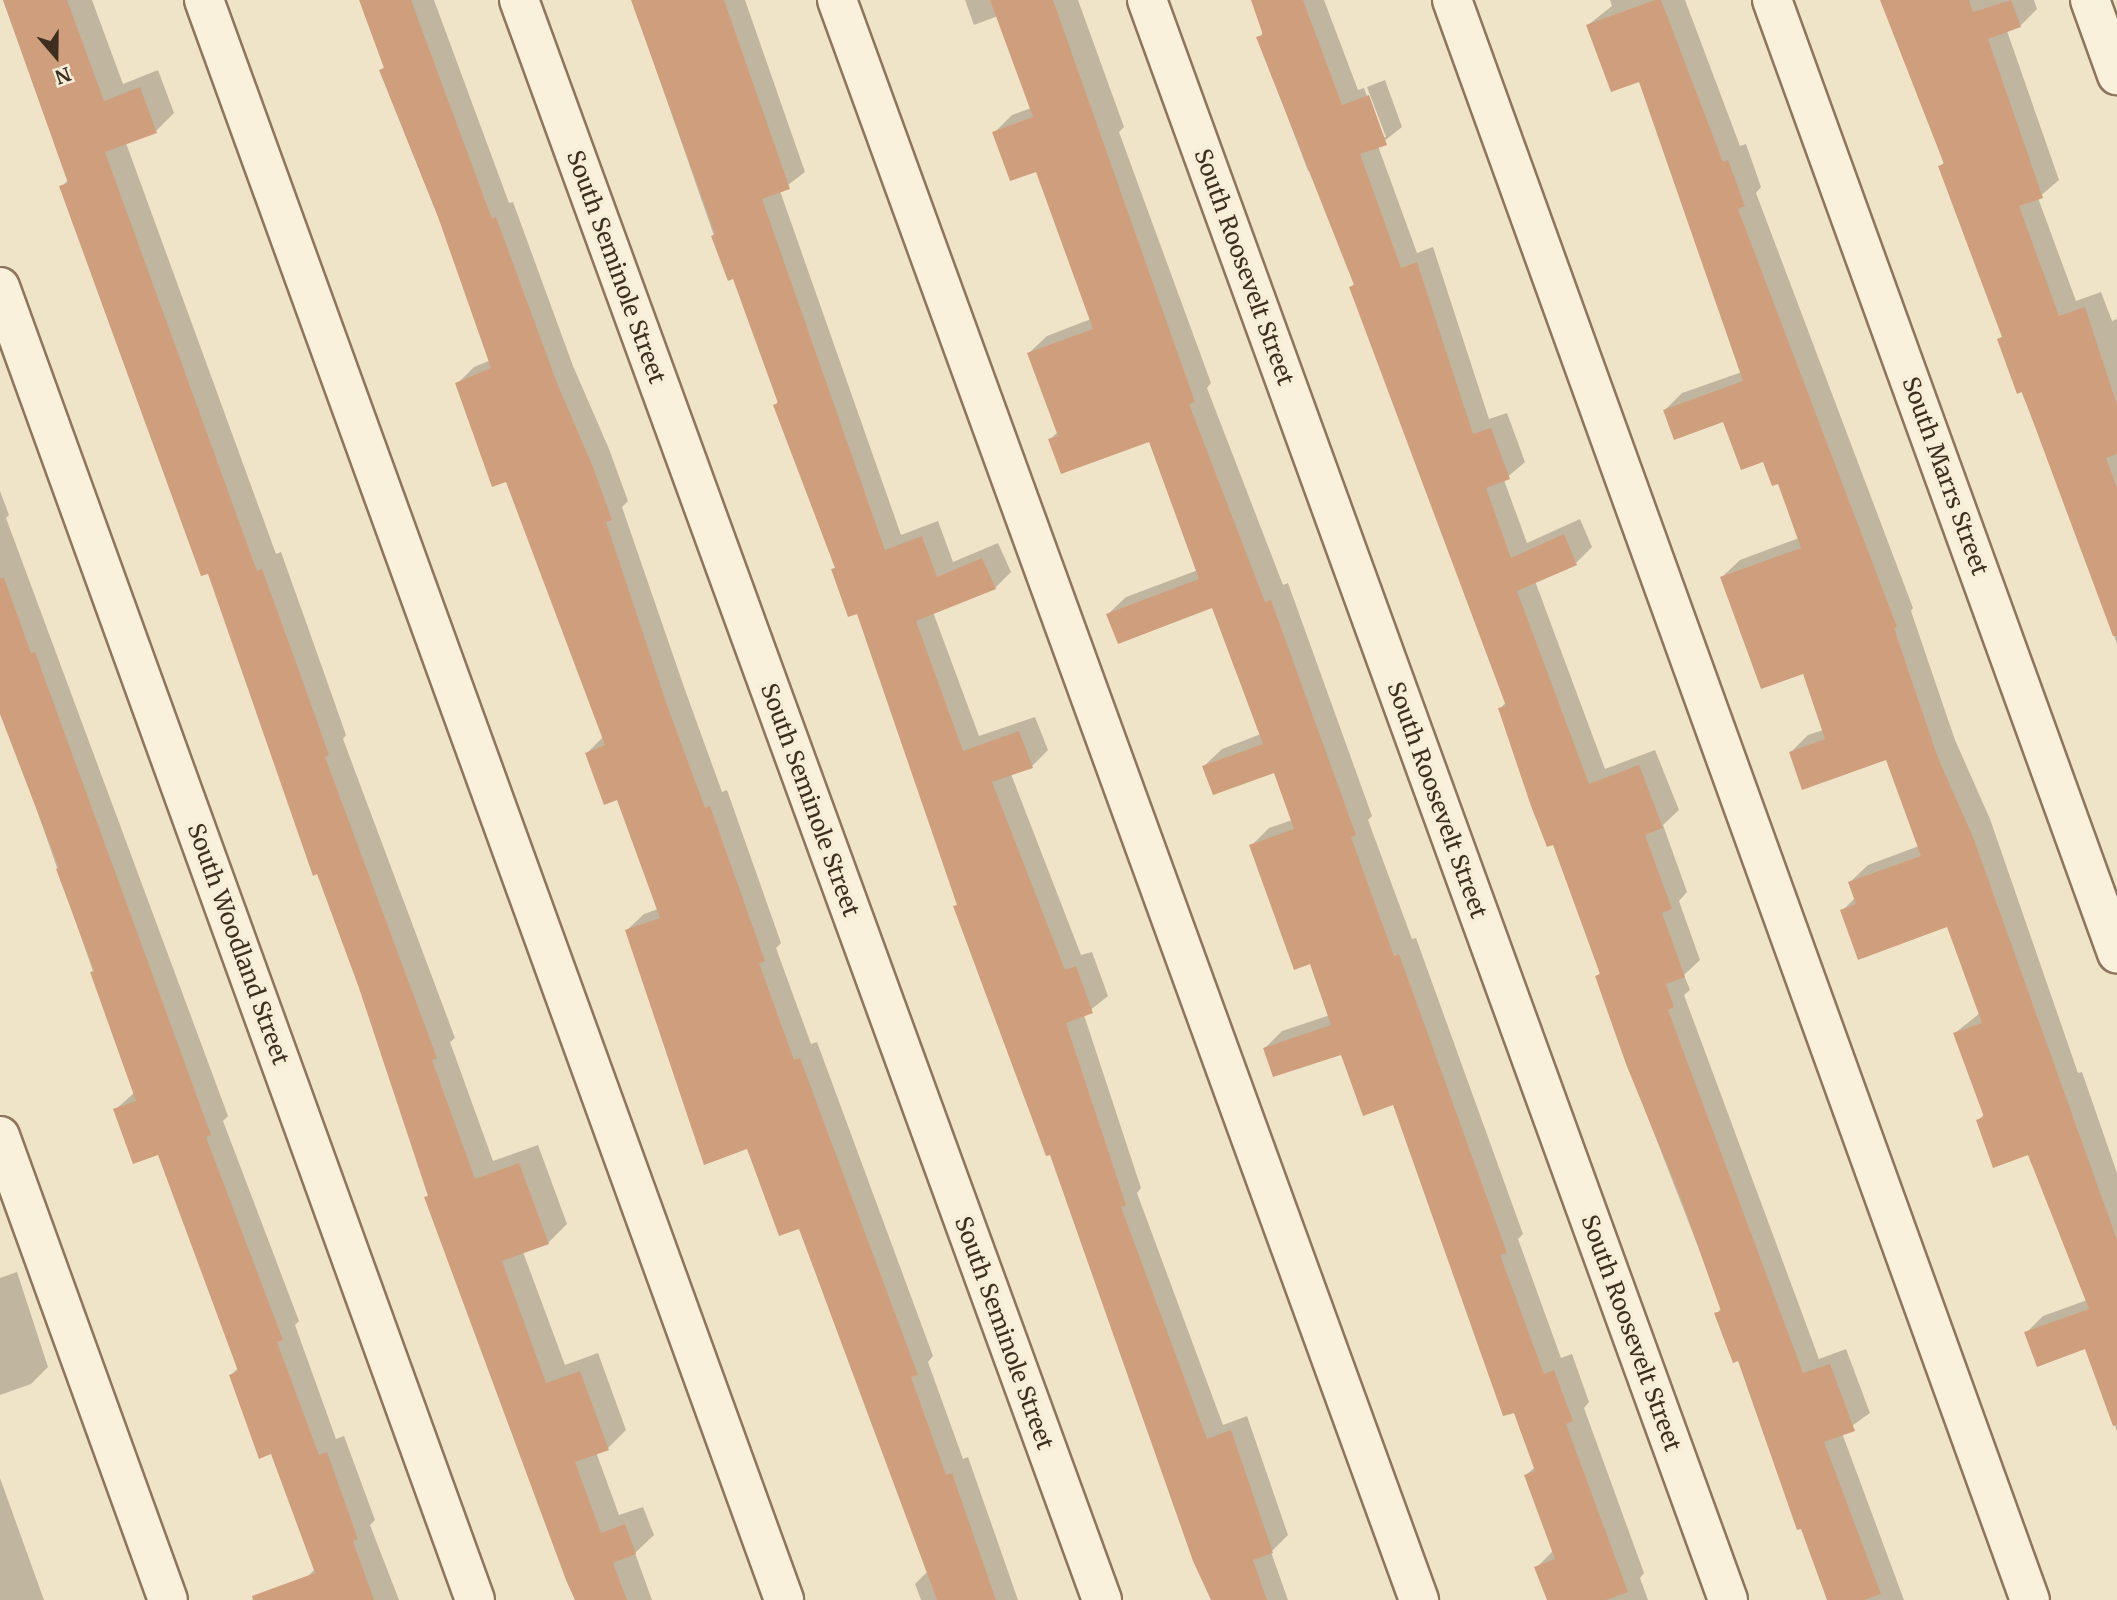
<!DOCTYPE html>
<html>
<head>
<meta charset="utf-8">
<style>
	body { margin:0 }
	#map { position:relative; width:2117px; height:1600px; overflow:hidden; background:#f0e4c8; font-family:Merriweather,serif }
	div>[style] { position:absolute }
	.shadow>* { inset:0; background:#0003 }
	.building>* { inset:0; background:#cf9f7d }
	.roads { filter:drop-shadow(2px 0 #8d765c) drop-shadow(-2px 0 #8d765c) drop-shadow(0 2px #8d765c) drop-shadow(0 -2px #8d765c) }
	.minor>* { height:38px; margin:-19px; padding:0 19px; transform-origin:19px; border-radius:19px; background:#faf1dc }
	span { translate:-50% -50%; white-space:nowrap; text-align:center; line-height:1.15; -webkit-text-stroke:7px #f7eed8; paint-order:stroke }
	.street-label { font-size:23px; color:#3d2e20 }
	.north { position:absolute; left:21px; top:21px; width:70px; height:70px; -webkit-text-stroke:5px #f7eed8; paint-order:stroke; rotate:160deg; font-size:19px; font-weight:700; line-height:28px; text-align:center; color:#3d2e20 }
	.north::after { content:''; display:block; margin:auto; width:24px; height:32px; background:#3d2e20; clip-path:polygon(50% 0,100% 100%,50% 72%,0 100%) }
</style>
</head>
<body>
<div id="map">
	<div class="shadow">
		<i style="clip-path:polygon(3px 0,92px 0,123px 84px,158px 70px,174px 113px,156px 131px,126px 143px,276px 554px,281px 552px,311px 636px,346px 735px,343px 739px,455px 1038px,450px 1042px,493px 1161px,538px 1145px,567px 1224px,548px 1243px,523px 1252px,565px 1365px,598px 1353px,626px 1430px,608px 1448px,596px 1452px,619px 1515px,643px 1507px,654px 1535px,635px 1553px,652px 1600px,575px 1600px,426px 1198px,429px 1194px,360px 988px,209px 571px,61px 187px,68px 180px)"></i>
		<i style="clip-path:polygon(361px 0,434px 0,509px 203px,513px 202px,573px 366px,609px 449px,628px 501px,622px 507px,684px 687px,722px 792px,727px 790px,781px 943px,776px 948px,811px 1044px,817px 1042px,933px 1356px,928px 1362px,963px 1459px,968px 1457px,1018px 1600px,921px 1600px,915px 1584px,928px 1571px,800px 1226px,748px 1147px,627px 930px,644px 914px,658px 909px,618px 798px,587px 753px,603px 737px,507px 480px,457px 384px,474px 367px,491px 360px,440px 216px,381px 71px,385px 66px)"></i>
		<i style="clip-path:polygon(632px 0,745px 0,805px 172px,780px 191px,901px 535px,938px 521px,953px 562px,998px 543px,1011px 572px,995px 588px,933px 612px,979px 736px,1035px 717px,1048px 750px,1032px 766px,1011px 774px,1081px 955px,1092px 952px,1108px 996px,1084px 1015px,1141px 1188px,1137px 1193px,1223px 1425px,1247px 1416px,1288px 1535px,1271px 1552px,1288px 1600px,1212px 1600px,858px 612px,833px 570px,837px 566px,775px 405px,779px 401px,734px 277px,729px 279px)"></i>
		<i style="clip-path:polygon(965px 0,1078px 0,1124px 127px,1119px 132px,1211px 383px,1207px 388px,1283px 585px,1288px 583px,1372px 816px,1368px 820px,1412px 939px,1416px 938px,1523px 1234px,1518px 1239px,1561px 1358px,1572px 1354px,1589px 1402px,1584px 1408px,1644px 1573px,1640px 1578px,1648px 1600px,1550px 1600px,1537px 1567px,1554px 1550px,1526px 1475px,1535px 1467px,1394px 1103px,1342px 1053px,1265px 1048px,1282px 1031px,1330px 1015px,1312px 961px,1251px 846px,1269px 828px,1292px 820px,1275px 771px,1204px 766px,1222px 749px,1261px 734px,1213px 605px,1108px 614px,1126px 597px,1198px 570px,1150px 439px,1050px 439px,1058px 432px,1029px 353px,1047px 336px,1091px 319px,1037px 170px,995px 132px,1012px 115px,1031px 108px,998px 16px,974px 25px)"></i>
		<i style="clip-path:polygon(1252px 0,1324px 0,1358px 90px,1364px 88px,1382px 137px,1386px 137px,1367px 87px,1385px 80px,1402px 127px,1378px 146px,1417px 253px,1433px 247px,1489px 419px,1507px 413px,1525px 462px,1504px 480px,1527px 543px,1580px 519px,1592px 547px,1576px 563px,1535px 581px,1605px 769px,1655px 750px,1679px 810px,1663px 825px,1687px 892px,1679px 901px,1700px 960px,1684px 975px,1690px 990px,1684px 995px,1819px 1359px,1846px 1349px,1870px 1413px,1842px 1433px,1904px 1600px,1830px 1600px,1739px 1359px,1716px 1314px,1722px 1308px,1627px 1064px,1597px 976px,1601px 972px,1554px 843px,1500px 709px,1506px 702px,1351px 287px,1355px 283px,1314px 169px,1308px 171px,1258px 38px,1264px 32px)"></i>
		<i style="clip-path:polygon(1610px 0,1685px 0,1740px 146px,1746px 144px,1761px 187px,1756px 193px,1913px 608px,1911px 611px,1955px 740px,1990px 819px,2078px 1073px,2082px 1072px,2117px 1173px,2117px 1431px,2086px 1347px,2026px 1333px,2043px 1316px,2087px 1300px,2029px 1153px,1978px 1121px,1984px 1114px,1955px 1033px,1980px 1013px,1948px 925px,1842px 911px,1856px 897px,1850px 882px,1868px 865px,1919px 846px,1887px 758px,1791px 752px,1808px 735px,1823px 730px,1804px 672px,1722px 577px,1740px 560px,1799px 538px,1779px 481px,1764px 460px,1724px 420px,1665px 410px,1682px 393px,1742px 372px,1640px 79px,1588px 25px,1612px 6px)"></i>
		<i style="clip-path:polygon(1886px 0,2034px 0,2037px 9px,2020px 26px,2007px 31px,2059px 180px,2038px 198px,2076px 301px,2101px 292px,2112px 321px,2117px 319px,2117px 644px,2057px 476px,1999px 339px,2004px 335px,1940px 167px,1945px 161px)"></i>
		<i style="clip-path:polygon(0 491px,9px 515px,6px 518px,228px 1116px,223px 1121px,299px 1321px,295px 1325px,336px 1439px,344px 1436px,375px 1520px,370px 1525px,399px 1600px,315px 1600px,307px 1577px,315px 1569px,272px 1452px,231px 1375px,238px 1368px,159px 1152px,115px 1110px,135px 1092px,0 704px)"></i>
		<i style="clip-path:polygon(17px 1272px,48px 1367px,31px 1384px,0 1395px,0 1278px)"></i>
		<i style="clip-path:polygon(0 1478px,44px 1600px,0 1600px)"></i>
	</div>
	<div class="building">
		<i style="clip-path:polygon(3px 0,67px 0,104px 101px,140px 87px,157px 133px,105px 152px,257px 571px,262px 569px,293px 654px,329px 755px,325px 757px,437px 1058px,432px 1060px,475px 1179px,519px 1163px,549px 1244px,502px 1261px,546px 1383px,580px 1371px,609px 1450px,575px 1462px,601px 1533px,625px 1524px,636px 1554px,613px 1563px,627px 1600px,575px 1600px,566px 1580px,424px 1197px,428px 1196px,359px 988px,317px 874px,313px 876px,208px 574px,201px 576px,59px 186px,68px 183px)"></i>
		<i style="clip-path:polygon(359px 0,411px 0,492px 219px,496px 217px,557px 383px,593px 467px,612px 520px,606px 522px,667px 705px,705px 808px,710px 806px,765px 961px,759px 963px,794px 1060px,800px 1058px,918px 1375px,911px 1377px,946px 1475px,952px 1473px,996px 1600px,937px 1600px,799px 1229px,779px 1236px,747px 1149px,704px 1165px,625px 930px,660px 918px,617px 800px,604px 805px,585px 753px,605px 745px,506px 482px,492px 487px,455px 383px,491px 368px,438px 217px,379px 70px,384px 68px)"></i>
		<i style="clip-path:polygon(631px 0,724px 0,790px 189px,762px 199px,885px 550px,922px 536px,937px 577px,982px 558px,996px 589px,916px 621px,963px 751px,1019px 731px,1033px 768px,992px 782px,1065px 970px,1076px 966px,1093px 1013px,1066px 1023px,1126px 1205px,1121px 1207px,1207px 1439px,1231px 1430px,1273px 1553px,1253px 1560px,1267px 1600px,1211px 1600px,1193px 1561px,1050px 1155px,1046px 1156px,953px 906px,957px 905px,857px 614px,848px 617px,831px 569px,835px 568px,773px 405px,778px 403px,733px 279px,728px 281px,711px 236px,715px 234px)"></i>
		<i style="clip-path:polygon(990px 0,1053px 0,1195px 402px,1189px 404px,1265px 602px,1271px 600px,1356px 835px,1351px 837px,1394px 956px,1399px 954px,1507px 1253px,1500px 1255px,1544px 1374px,1554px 1370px,1573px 1421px,1566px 1424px,1628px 1592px,1606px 1600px,1547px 1600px,1534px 1567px,1555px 1559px,1524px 1475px,1535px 1471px,1514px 1413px,1503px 1416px,1393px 1105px,1363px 1116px,1341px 1055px,1273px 1077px,1263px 1048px,1331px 1025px,1310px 964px,1294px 970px,1249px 845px,1294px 829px,1274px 773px,1213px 795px,1202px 766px,1263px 744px,1212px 608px,1118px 644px,1106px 614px,1199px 579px,1149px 442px,1061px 474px,1048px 439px,1058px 436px,1027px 353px,1093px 329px,1036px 172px,1010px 181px,992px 132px,1033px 117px)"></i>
		<i style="clip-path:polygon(1251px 0,1303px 0,1342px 105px,1369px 95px,1387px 145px,1360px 154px,1401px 268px,1417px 262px,1473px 434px,1491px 428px,1510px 479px,1486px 488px,1511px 558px,1564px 534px,1577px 565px,1517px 591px,1589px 784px,1639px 765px,1663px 828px,1645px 835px,1672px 909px,1662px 913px,1685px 977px,1666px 984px,1674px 1007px,1668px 1010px,1803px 1373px,1830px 1364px,1855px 1431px,1824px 1442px,1881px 1594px,1864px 1600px,1827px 1600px,1801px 1529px,1797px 1530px,1738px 1361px,1733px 1363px,1714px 1313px,1721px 1311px,1680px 1196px,1626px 1064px,1595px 976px,1600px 974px,1553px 845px,1547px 847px,1531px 806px,1498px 708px,1506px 706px,1349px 287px,1354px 285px,1256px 37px,1263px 35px)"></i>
		<i style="clip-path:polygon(1655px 0,1661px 0,1723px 162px,1728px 160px,1745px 206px,1738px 209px,1897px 627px,1894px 628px,1938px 758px,1973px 837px,2117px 1240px,2117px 1425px,2113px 1426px,2085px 1349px,2037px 1367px,2024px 1332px,2089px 1309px,2028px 1155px,1993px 1168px,1976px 1120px,1984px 1117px,1953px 1033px,1982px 1023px,1947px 927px,1858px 960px,1840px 910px,1856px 904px,1848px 882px,1921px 856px,1886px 760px,1802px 790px,1789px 752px,1825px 739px,1803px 674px,1761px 689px,1720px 577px,1801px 548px,1778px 484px,1772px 486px,1763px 462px,1741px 470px,1723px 422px,1674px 440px,1663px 410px,1743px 381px,1639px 82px,1611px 92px,1586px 25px)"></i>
		<i style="clip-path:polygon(1880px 0,1969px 0,1973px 12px,2011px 0,2021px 27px,1988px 39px,2043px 198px,2019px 206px,2059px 316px,2085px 307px,2117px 405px,2117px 454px,2106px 458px,2117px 488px,2117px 636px,2113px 636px,2022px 392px,2017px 394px,1997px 339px,2002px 337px,1938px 166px,1944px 164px)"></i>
		<i style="clip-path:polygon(0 578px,4px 578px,31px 653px,35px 652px,211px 1135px,206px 1137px,283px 1340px,277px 1342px,319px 1455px,327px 1452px,358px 1539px,353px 1541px,374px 1600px,253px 1600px,252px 1596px,315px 1573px,271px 1454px,259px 1459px,229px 1375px,238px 1371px,158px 1155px,133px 1164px,113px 1109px,136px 1101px,90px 972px,94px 971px,56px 869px,59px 868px,0 714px)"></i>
	</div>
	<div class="roads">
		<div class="minor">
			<i style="left:204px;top:0;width:1702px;rotate:70.07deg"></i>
			<i style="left:519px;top:0;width:1703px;rotate:69.98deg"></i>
			<i style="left:837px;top:0;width:1703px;rotate:70.01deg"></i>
			<i style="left:1147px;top:0;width:1702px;rotate:70.04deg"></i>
			<i style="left:1452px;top:0;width:1701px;rotate:70.14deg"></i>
			<i style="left:1772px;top:0;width:1014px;rotate:70.1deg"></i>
			<i style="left:2090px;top:0;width:80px;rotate:70.2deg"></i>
			<i style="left:0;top:287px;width:1396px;rotate:70.11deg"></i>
			<i style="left:0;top:1136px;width:493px;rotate:70.1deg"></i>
		</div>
	</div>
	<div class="street-label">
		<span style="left:616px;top:267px;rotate:70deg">South Seminole Street</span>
		<span style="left:1244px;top:267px;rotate:70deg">South Roosevelt Street</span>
		<span style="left:1945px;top:476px;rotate:70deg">South Marrs Street</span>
		<span style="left:810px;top:800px;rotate:70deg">South Seminole Street</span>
		<span style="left:1437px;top:800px;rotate:70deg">South Roosevelt Street</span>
		<span style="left:238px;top:944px;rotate:70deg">South Woodland Street</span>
		<span style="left:1004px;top:1333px;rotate:70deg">South Seminole Street</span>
		<span style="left:1631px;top:1333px;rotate:70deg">South Roosevelt Street</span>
	</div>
	<div class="north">N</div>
</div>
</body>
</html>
